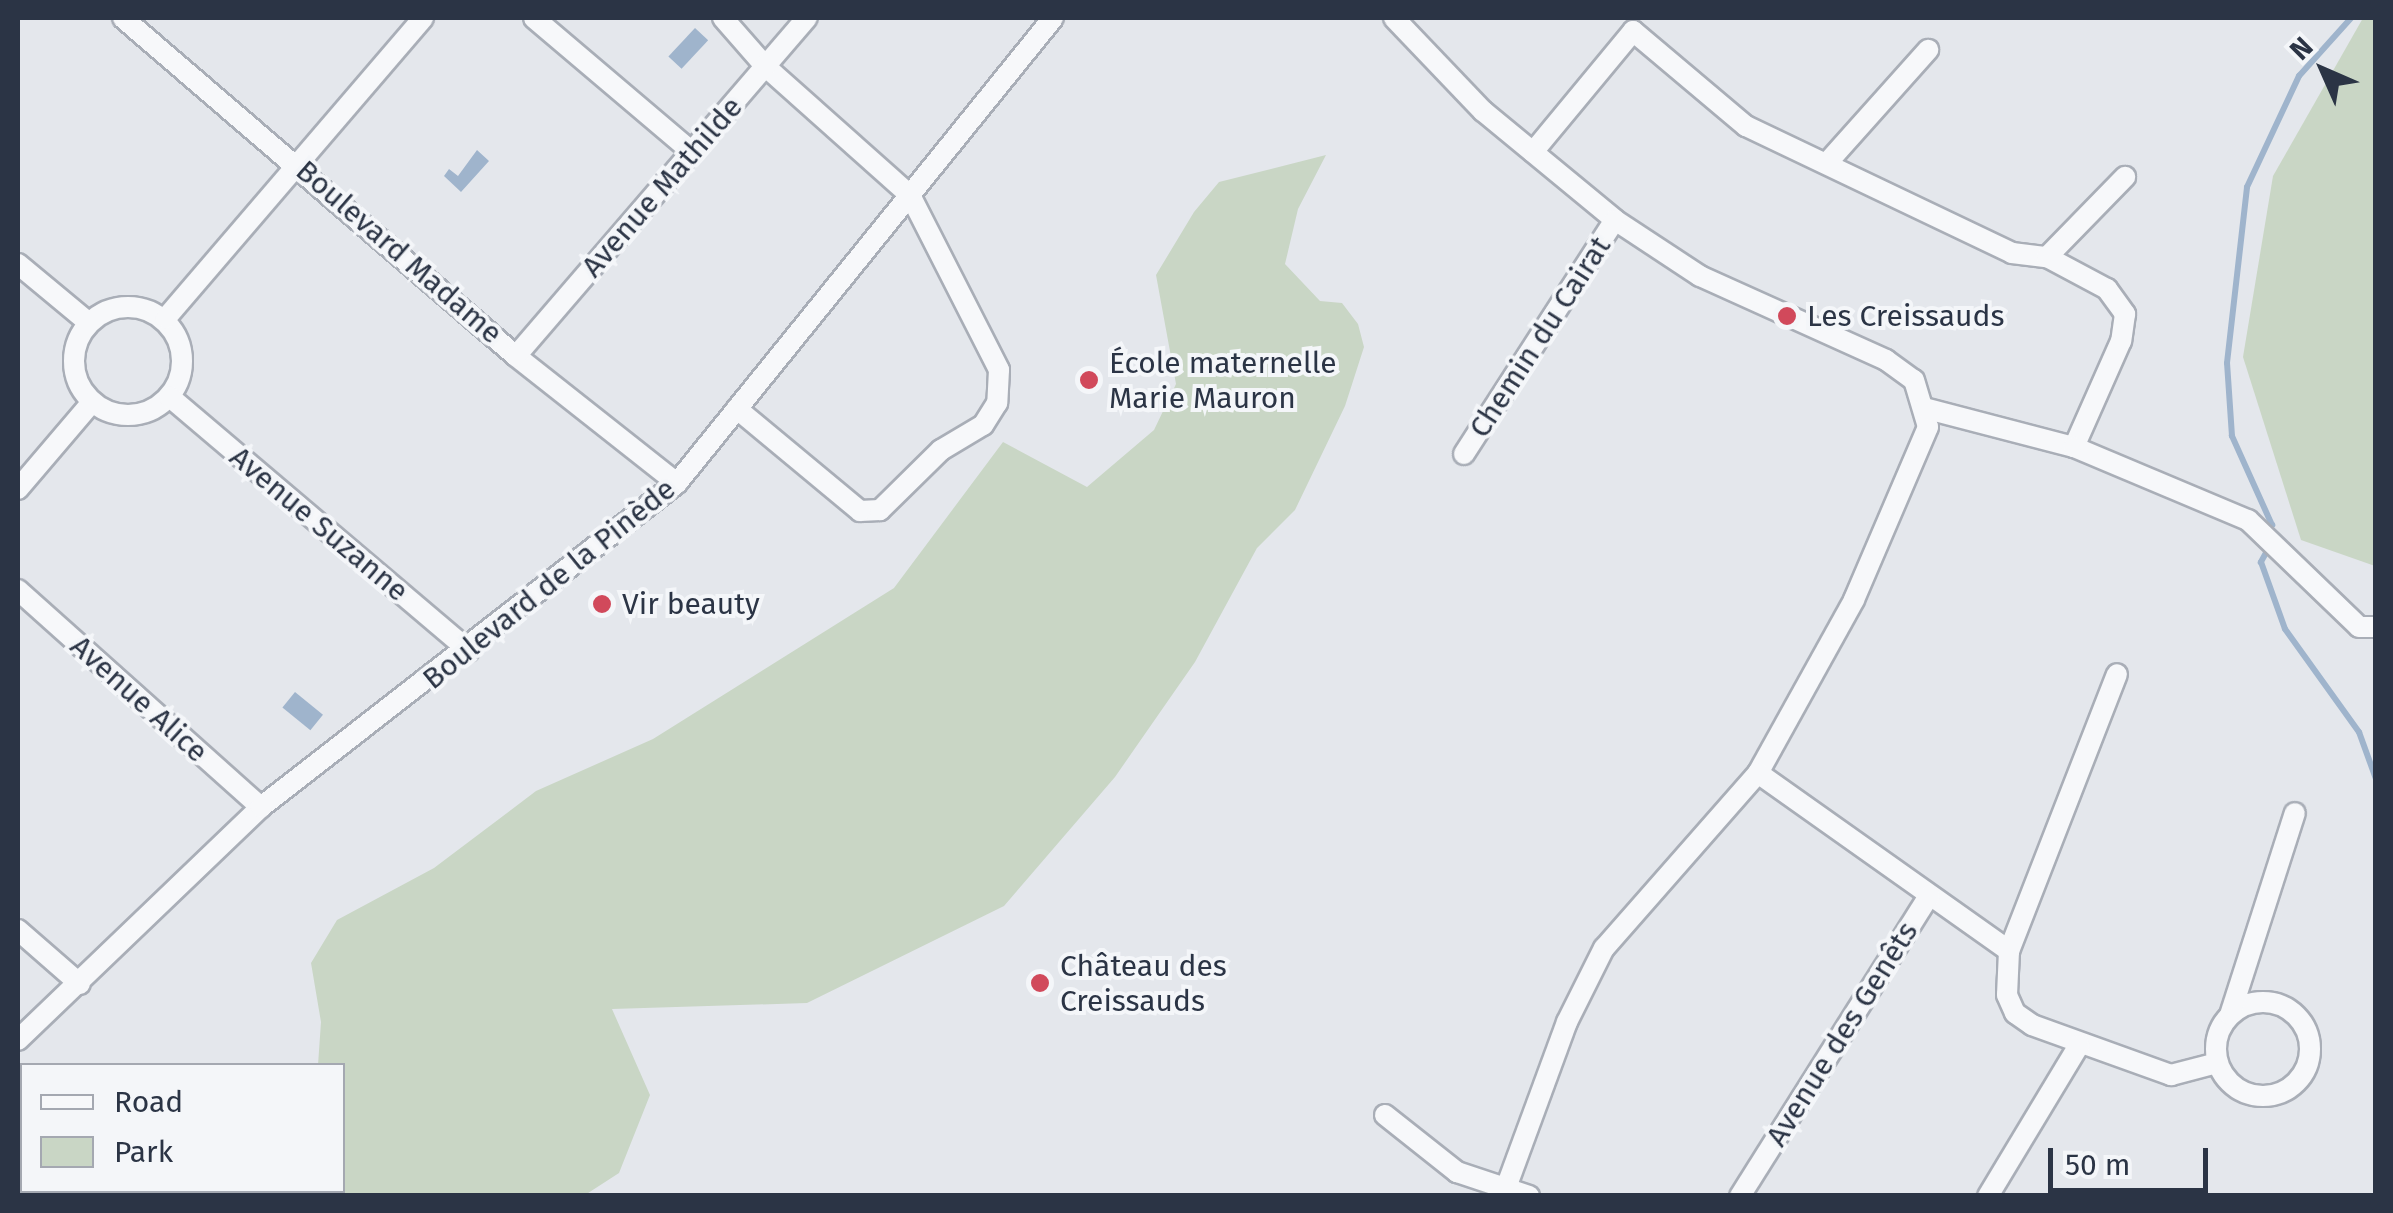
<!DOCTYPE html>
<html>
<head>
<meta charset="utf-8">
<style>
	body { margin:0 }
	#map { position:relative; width:2393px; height:1213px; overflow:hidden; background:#e4e7ec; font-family:"Fira Sans",sans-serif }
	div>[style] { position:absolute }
	.green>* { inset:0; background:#c9d6c5 }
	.water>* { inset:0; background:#9fb4cc; transform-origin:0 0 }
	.stream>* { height:6px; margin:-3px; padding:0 3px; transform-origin:3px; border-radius:3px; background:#9fb4cc }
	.roads { filter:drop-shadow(2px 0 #a9aeb7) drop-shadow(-2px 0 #a9aeb7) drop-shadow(0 2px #a9aeb7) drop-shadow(0 -2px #a9aeb7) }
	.street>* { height:20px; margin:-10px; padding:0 10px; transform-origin:10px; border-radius:10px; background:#f7f8fa }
	.street>.ring { margin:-10px; padding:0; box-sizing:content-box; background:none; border:20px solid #f7f8fa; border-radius:50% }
	.dots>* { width:28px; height:28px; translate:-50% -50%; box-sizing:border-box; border:5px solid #f4f6f9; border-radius:50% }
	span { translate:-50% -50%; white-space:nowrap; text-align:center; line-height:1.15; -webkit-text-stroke:8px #f4f6f9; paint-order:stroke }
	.street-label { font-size:30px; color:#2b3445 }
	.poi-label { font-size:30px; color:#2b3445 }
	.left { translate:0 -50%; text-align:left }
	.frame { position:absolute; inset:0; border:20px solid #2b3445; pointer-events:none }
	.legend { position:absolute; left:20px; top:1063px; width:325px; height:130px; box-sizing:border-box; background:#f4f6f9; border:2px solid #a4a8b1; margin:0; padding:12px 18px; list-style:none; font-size:30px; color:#2b3445 }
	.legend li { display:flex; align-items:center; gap:20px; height:50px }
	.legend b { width:50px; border:2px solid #a4a8b1 }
	.north { position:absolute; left:2273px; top:20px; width:100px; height:100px; -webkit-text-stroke:8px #f4f6f9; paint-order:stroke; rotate:315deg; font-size:28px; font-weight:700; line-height:40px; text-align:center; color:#2b3445 }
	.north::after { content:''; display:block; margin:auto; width:35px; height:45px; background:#2b3445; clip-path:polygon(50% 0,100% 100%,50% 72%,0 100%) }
	.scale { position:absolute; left:2048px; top:1148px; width:160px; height:45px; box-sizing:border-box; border:5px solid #2b3445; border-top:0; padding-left:12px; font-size:30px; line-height:35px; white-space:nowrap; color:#2b3445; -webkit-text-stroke:8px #f4f6f9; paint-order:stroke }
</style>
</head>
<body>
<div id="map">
	<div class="green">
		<i style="clip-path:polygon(2363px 18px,2376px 18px,2375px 566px,2301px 540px,2243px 357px,2273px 176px)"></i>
		<i style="clip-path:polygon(1326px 155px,1298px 209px,1285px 264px,1320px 301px,1342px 303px,1358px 324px,1364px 347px,1345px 406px,1295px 510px,1257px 548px,1195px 662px,1115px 777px,1004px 906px,807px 1003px,612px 1009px,650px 1095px,619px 1173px,585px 1195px,318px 1195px,342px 1190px,342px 1066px,318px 1065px,321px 1022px,311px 963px,337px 920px,434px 868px,536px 791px,653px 739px,894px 588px,1003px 442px,1087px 487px,1154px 430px,1176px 384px,1156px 275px,1194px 212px,1219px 182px)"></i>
	</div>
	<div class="water">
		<i style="left:695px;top:28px;width:18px;height:39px;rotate:43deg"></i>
		<i style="clip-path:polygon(477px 150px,489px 161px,461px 192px,444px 176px,449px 169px,458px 176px)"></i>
		<i style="left:295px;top:692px;width:36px;height:20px;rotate:39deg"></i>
	</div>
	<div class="stream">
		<i style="left:2265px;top:528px;width:8px;rotate:-23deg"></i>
		<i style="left:2272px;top:525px;width:98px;rotate:-114.2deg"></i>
		<i style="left:2232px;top:436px;width:73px;rotate:-93.9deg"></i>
		<i style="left:2227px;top:363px;width:177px;rotate:-83.5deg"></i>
		<i style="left:2247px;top:187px;width:123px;rotate:-64.9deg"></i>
		<i style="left:2299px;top:76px;width:78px;rotate:-48.1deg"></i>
		<i style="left:2267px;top:551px;width:13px;rotate:119deg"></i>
		<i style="left:2261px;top:562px;width:71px;rotate:70.3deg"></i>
		<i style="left:2285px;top:629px;width:127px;rotate:54.3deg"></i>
		<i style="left:2359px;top:732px;width:50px;rotate:70.1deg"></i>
	</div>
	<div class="roads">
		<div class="street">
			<i style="left:123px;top:18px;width:518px;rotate:40.7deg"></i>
			<i style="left:516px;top:356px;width:205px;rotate:38.3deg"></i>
			<i style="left:534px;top:18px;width:207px;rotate:40.3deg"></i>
			<i style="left:723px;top:18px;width:64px;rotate:48.8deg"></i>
			<i style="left:765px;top:66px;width:194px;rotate:41.7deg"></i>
			<i style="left:910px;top:195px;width:196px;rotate:63deg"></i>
			<i style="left:999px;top:370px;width:33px;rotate:93deg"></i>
			<i style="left:997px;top:403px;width:26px;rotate:122deg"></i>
			<i style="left:983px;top:425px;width:49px;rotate:149.2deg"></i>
			<i style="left:941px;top:450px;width:86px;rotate:135.5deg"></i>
			<i style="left:880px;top:510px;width:20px;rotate:177deg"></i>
			<i style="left:860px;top:511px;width:160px;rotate:-140.3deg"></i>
			<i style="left:1394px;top:18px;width:129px;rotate:46.3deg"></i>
			<i style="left:1483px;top:111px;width:171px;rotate:39.5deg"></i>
			<i style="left:1615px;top:220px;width:102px;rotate:33.4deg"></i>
			<i style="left:1700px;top:276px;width:204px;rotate:24.3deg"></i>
			<i style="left:1886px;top:360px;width:34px;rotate:36deg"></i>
			<i style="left:1914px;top:380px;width:49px;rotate:73.4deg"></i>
			<i style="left:1928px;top:427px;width:188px;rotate:113.2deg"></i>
			<i style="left:1854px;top:600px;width:198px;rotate:119deg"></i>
			<i style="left:1758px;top:773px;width:233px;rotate:131.3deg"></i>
			<i style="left:1604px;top:948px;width:83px;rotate:116.6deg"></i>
			<i style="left:1567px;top:1022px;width:185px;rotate:110.2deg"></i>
			<i style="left:1533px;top:152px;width:157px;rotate:-50.4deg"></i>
			<i style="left:1633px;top:31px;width:148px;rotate:40.1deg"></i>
			<i style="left:1746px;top:126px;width:295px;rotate:25.5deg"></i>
			<i style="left:2012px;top:253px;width:35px;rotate:7deg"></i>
			<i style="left:2047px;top:257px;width:68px;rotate:28.1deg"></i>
			<i style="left:2107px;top:289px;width:31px;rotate:54deg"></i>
			<i style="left:2125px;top:314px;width:27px;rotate:98deg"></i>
			<i style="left:2121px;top:341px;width:116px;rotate:113.9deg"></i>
			<i style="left:1827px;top:163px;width:152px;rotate:-48.2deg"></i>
			<i style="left:2047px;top:257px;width:112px;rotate:-45.7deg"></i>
			<i style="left:18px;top:264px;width:92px;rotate:39.7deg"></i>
			<i class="ring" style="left:74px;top:307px;width:88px;height:88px"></i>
			<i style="left:166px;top:318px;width:395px;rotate:-49.4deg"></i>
			<i style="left:516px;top:356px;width:446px;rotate:-49.3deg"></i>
			<i style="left:170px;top:397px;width:392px;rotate:40.3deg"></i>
			<i style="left:1924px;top:408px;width:155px;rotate:14.6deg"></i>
			<i style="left:2074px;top:447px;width:189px;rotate:22.8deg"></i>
			<i style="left:2248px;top:520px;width:154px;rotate:43.9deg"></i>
			<i style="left:2359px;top:627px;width:17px"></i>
			<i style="left:1464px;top:454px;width:278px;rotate:-57.2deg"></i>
			<i style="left:18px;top:489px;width:114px;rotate:-49.6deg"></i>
			<i style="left:18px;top:590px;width:326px;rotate:41.8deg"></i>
			<i style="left:1758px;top:773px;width:308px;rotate:35.3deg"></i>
			<i style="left:2009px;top:951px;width:44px;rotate:92.6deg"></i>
			<i style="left:2007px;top:995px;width:20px;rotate:66deg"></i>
			<i style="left:2015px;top:1013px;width:21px;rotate:35deg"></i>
			<i style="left:2032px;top:1025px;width:148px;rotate:19.8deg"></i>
			<i style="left:2171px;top:1075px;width:48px;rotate:-14.6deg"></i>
			<i style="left:18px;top:930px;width:82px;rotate:41.1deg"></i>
			<i style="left:2009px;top:951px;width:297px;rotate:-68.7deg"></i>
			<i class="ring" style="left:2216px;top:1002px;width:74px;height:74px"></i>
			<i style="left:2230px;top:1015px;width:212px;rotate:-72.2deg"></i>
			<i style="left:18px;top:1040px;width:337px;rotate:-43.8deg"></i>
			<i style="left:261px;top:807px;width:527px;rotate:-37.91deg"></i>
			<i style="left:677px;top:483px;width:598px;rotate:-51.04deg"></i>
			<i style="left:1385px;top:1115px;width:92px;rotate:38.4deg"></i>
			<i style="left:1457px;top:1172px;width:76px;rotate:18.4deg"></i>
			<i style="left:1740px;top:1196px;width:355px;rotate:-57.8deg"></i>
			<i style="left:1988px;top:1196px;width:176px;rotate:-58.9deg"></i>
		</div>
	</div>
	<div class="dots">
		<i style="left:1787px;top:316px;background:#d1495b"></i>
		<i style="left:1089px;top:380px;background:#d1495b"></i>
		<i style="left:602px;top:604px;background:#d1495b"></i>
		<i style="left:1040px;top:983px;background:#d1495b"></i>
	</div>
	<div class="street-label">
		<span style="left:662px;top:187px;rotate:-49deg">Avenue Mathilde</span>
		<span style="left:399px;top:252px;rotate:41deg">Boulevard Madame</span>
		<span style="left:1540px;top:337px;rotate:-57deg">Chemin du Cairat</span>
		<span style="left:319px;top:524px;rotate:40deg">Avenue Suzanne</span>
		<span style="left:549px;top:584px;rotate:-39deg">Boulevard de la Pinède</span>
		<span style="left:139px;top:699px;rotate:42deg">Avenue Alice</span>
		<span style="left:1842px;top:1034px;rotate:-58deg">Avenue des Genêts</span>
	</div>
	<div class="poi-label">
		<span class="left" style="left:1807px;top:316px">Les Creissauds</span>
		<span class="left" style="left:1109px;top:380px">École maternelle<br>Marie Mauron</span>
		<span class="left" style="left:622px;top:604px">Vir beauty</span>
		<span class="left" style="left:1060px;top:983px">Château des<br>Creissauds</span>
	</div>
	<div class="frame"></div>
	<ul class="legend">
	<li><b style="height:12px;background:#f7f8fa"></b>Road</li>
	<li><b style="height:28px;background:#c9d6c5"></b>Park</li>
	</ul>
	<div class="north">N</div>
	<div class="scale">50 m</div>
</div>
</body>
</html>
